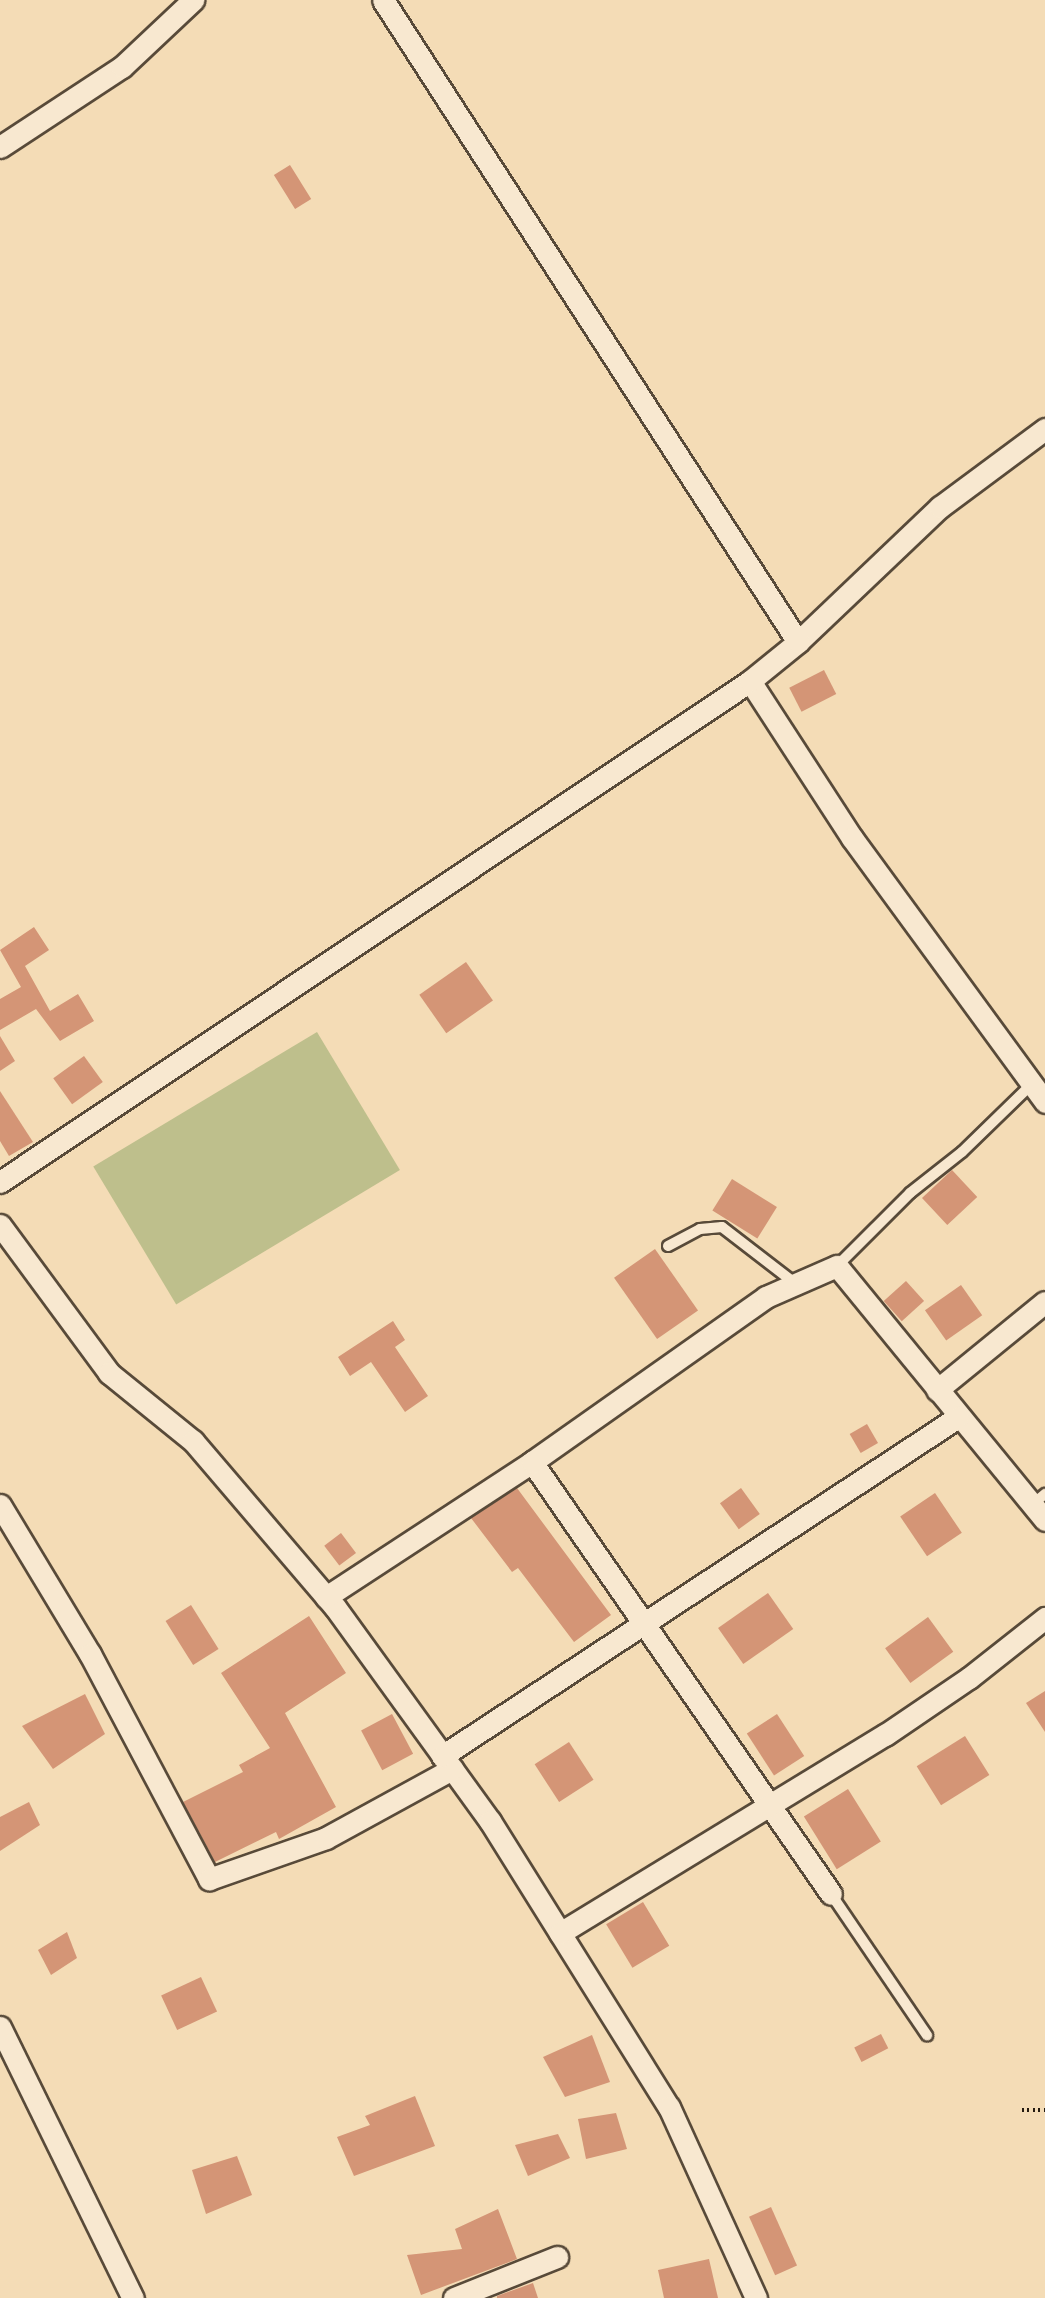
<!DOCTYPE html>
<html>
<head>
<meta charset="utf-8">
<style>
	body { margin:0 }
	#map { position:relative; width:1045px; height:2298px; overflow:hidden; background:#f4dcb6; font-family:"IM FELL Double Pica",serif }
	div>[style] { position:absolute }
	.green>* { inset:0; background:#bebf8c; transform-origin:0 0 }
	.building>* { inset:0; background:#d49576; transform-origin:0 0 }
	.path>* { height:3.5px; margin-top:-1.75px; transform-origin:0; background:repeating-linear-gradient(90deg,#241a0f 0 2px,transparent 0 5.5px) }
	.roads { filter:drop-shadow(2px 0 #584a39) drop-shadow(-2px 0 #584a39) drop-shadow(0 2px #584a39) drop-shadow(0 -2px #584a39) }
	.lane>* { height:10px; margin:-5px; padding:0 5px; transform-origin:5px; border-radius:5px; background:#f8e8d0 }
	.street>* { height:21px; margin:-10.5px; padding:0 10.5px; transform-origin:10.5px; border-radius:10.5px; background:#f8e8d0 }
	span { translate:-50% -50%; white-space:nowrap; text-align:center; line-height:1.15; -webkit-text-stroke:7px #f8e8d0; paint-order:stroke }
</style>
</head>
<body>
<div id="map">
	<div class="green">
		<i style="left:317px;top:1032px;width:161px;height:261px;rotate:59deg"></i>
	</div>
	<div class="building">
		<i style="left:290px;top:165px;width:40px;height:19px;rotate:58deg"></i>
		<i style="left:824px;top:670px;width:27px;height:39px;rotate:63deg"></i>
		<i style="clip-path:polygon(34px 927px,49px 950px,25px 966px,50px 1011px,78px 994px,94px 1021px,60px 1041px,36px 1009px,0 1030px,0 999px,21px 987px,0 950px)"></i>
		<i style="left:466px;top:962px;width:47px;height:57px;rotate:55deg"></i>
		<i style="clip-path:polygon(0 1036px,15px 1061px,0 1071px)"></i>
		<i style="left:84px;top:1056px;width:32px;height:38px;rotate:54deg"></i>
		<i style="clip-path:polygon(0 1091px,33px 1142px,9px 1156px,0 1141px)"></i>
		<i style="left:952px;top:1170px;width:37px;height:41px;rotate:47deg"></i>
		<i style="left:732px;top:1179px;width:53px;height:37px;rotate:32deg"></i>
		<i style="left:655px;top:1249px;width:75px;height:50px;rotate:55deg"></i>
		<i style="left:906px;top:1281px;width:27px;height:30px;rotate:48deg"></i>
		<i style="left:961px;top:1285px;width:37px;height:44px;rotate:55deg"></i>
		<i style="clip-path:polygon(393px 1321px,405px 1340px,395px 1347px,428px 1396px,405px 1412px,371px 1362px,350px 1376px,338px 1357px)"></i>
		<i style="left:867px;top:1424px;width:22px;height:20px;rotate:60deg"></i>
		<i style="clip-path:polygon(517px 1488px,611px 1615px,574px 1642px,518px 1568px,512px 1572px,471px 1518px)"></i>
		<i style="left:741px;top:1488px;width:32px;height:26px;rotate:54deg"></i>
		<i style="left:935px;top:1493px;width:48px;height:42px;rotate:56deg"></i>
		<i style="left:341px;top:1533px;width:25px;height:21px;rotate:53deg"></i>
		<i style="left:768px;top:1593px;width:44px;height:61px;rotate:55deg"></i>
		<i style="left:191px;top:1605px;width:52px;height:30px;rotate:58deg"></i>
		<i style="clip-path:polygon(309px 1616px,346px 1673px,285px 1713px,336px 1807px,279px 1839px,276px 1832px,215px 1862px,183px 1802px,243px 1772px,239px 1765px,270px 1748px,221px 1673px)"></i>
		<i style="left:928px;top:1617px;width:43px;height:53px;rotate:54deg"></i>
		<i style="clip-path:polygon(1045px 1691px,1045px 1732px,1026px 1703px)"></i>
		<i style="clip-path:polygon(85px 1694px,105px 1734px,53px 1769px,22px 1726px)"></i>
		<i style="left:392px;top:1714px;width:45px;height:35px;rotate:62deg"></i>
		<i style="left:777px;top:1714px;width:50px;height:36px;rotate:57deg"></i>
		<i style="left:965px;top:1736px;width:46px;height:57px;rotate:58deg"></i>
		<i style="left:569px;top:1742px;width:45px;height:41px;rotate:57deg"></i>
		<i style="left:848px;top:1789px;width:62px;height:52px;rotate:58deg"></i>
		<i style="clip-path:polygon(29px 1802px,40px 1825px,0 1851px,0 1817px)"></i>
		<i style="left:643px;top:1902px;width:51px;height:43px;rotate:59deg"></i>
		<i style="clip-path:polygon(67px 1932px,77px 1958px,51px 1975px,38px 1950px)"></i>
		<i style="left:201px;top:1977px;width:38px;height:44px;rotate:65deg"></i>
		<i style="left:881px;top:2034px;width:16px;height:30px;rotate:63deg"></i>
		<i style="clip-path:polygon(592px 2035px,610px 2082px,565px 2097px,543px 2057px)"></i>
		<i style="clip-path:polygon(415px 2096px,435px 2146px,354px 2176px,337px 2137px,370px 2125px,365px 2116px)"></i>
		<i style="clip-path:polygon(616px 2113px,627px 2149px,586px 2159px,578px 2119px)"></i>
		<i style="clip-path:polygon(558px 2134px,570px 2158px,528px 2176px,515px 2145px)"></i>
		<i style="clip-path:polygon(237px 2156px,252px 2195px,206px 2214px,192px 2170px)"></i>
		<i style="left:771px;top:2207px;width:64px;height:24px;rotate:66deg"></i>
		<i style="clip-path:polygon(498px 2209px,517px 2259px,421px 2295px,407px 2255px,462px 2249px,455px 2229px)"></i>
		<i style="clip-path:polygon(709px 2259px,718px 2298px,664px 2298px,658px 2270px)"></i>
		<i style="clip-path:polygon(533px 2283px,538px 2298px,497px 2298px,497px 2296px)"></i>
	</div>
	<div class="path">
		<i style="left:1022px;top:2110px;width:23px"></i>
	</div>
	<div class="roads">
		<div class="lane">
			<i style="left:668px;top:1246px;width:36px;rotate:-28deg"></i>
			<i style="left:700px;top:1229px;width:22px;rotate:-5deg"></i>
			<i style="left:722px;top:1227px;width:93px;rotate:37.6deg"></i>
			<i style="left:837px;top:1266px;width:103px;rotate:-45deg"></i>
			<i style="left:910px;top:1193px;width:66px;rotate:-38.3deg"></i>
			<i style="left:962px;top:1152px;width:98px;rotate:-44.2deg"></i>
			<i style="left:1033px;top:1504px;width:16px;rotate:-40deg"></i>
			<i style="left:831px;top:1894px;width:171px;rotate:55.8deg"></i>
		</div>
		<div class="street">
			<i style="left:0;top:147px;width:146px;rotate:-33.3deg"></i>
			<i style="left:122px;top:67px;width:98px;rotate:-43.3deg"></i>
			<i style="left:798px;top:642px;width:196px;rotate:-43.6deg"></i>
			<i style="left:940px;top:507px;width:131px;rotate:-36.6deg"></i>
			<i style="left:750px;top:681px;width:187px;rotate:57deg"></i>
			<i style="left:852px;top:838px;width:327px;rotate:53.8deg"></i>
			<i style="left:0;top:1182px;width:902px;rotate:-33.74deg"></i>
			<i style="left:750px;top:681px;width:62px;rotate:-39.1deg"></i>
			<i style="left:798px;top:642px;width:764px;rotate:-122.88deg"></i>
			<i style="left:0;top:1225px;width:184px;rotate:53.6deg"></i>
			<i style="left:109px;top:1373px;width:108px;rotate:39deg"></i>
			<i style="left:193px;top:1441px;width:218px;rotate:49.5deg"></i>
			<i style="left:335px;top:1607px;width:264px;rotate:54.1deg"></i>
			<i style="left:490px;top:1821px;width:337px;rotate:58deg"></i>
			<i style="left:669px;top:2107px;width:210px;rotate:65.5deg"></i>
			<i style="left:937px;top:1390px;width:139px;rotate:-39.2deg"></i>
			<i style="left:532px;top:1462px;width:525px;rotate:55.31deg"></i>
			<i style="left:0;top:1505px;width:174px;rotate:58.9deg"></i>
			<i style="left:90px;top:1654px;width:255px;rotate:62.1deg"></i>
			<i style="left:209px;top:1879px;width:124px;rotate:-19.3deg"></i>
			<i style="left:326px;top:1838px;width:144px;rotate:-28.7deg"></i>
			<i style="left:326px;top:1597px;width:246px;rotate:-33.2deg"></i>
			<i style="left:532px;top:1462px;width:286px;rotate:-35.2deg"></i>
			<i style="left:766px;top:1297px;width:77px;rotate:-23.6deg"></i>
			<i style="left:837px;top:1266px;width:328px;rotate:50.7deg"></i>
			<i style="left:442px;top:1756px;width:617px;rotate:-33.3deg"></i>
			<i style="left:560px;top:1933px;width:381px;rotate:-31.4deg"></i>
			<i style="left:885px;top:1735px;width:102px;rotate:-34.2deg"></i>
			<i style="left:969px;top:1678px;width:97px;rotate:-38.3deg"></i>
			<i style="left:0;top:2027px;width:302px;rotate:63.9deg"></i>
			<i style="left:454px;top:2298px;width:111px;rotate:-21.7deg"></i>
		</div>
	</div>
</div>
</body>
</html>
